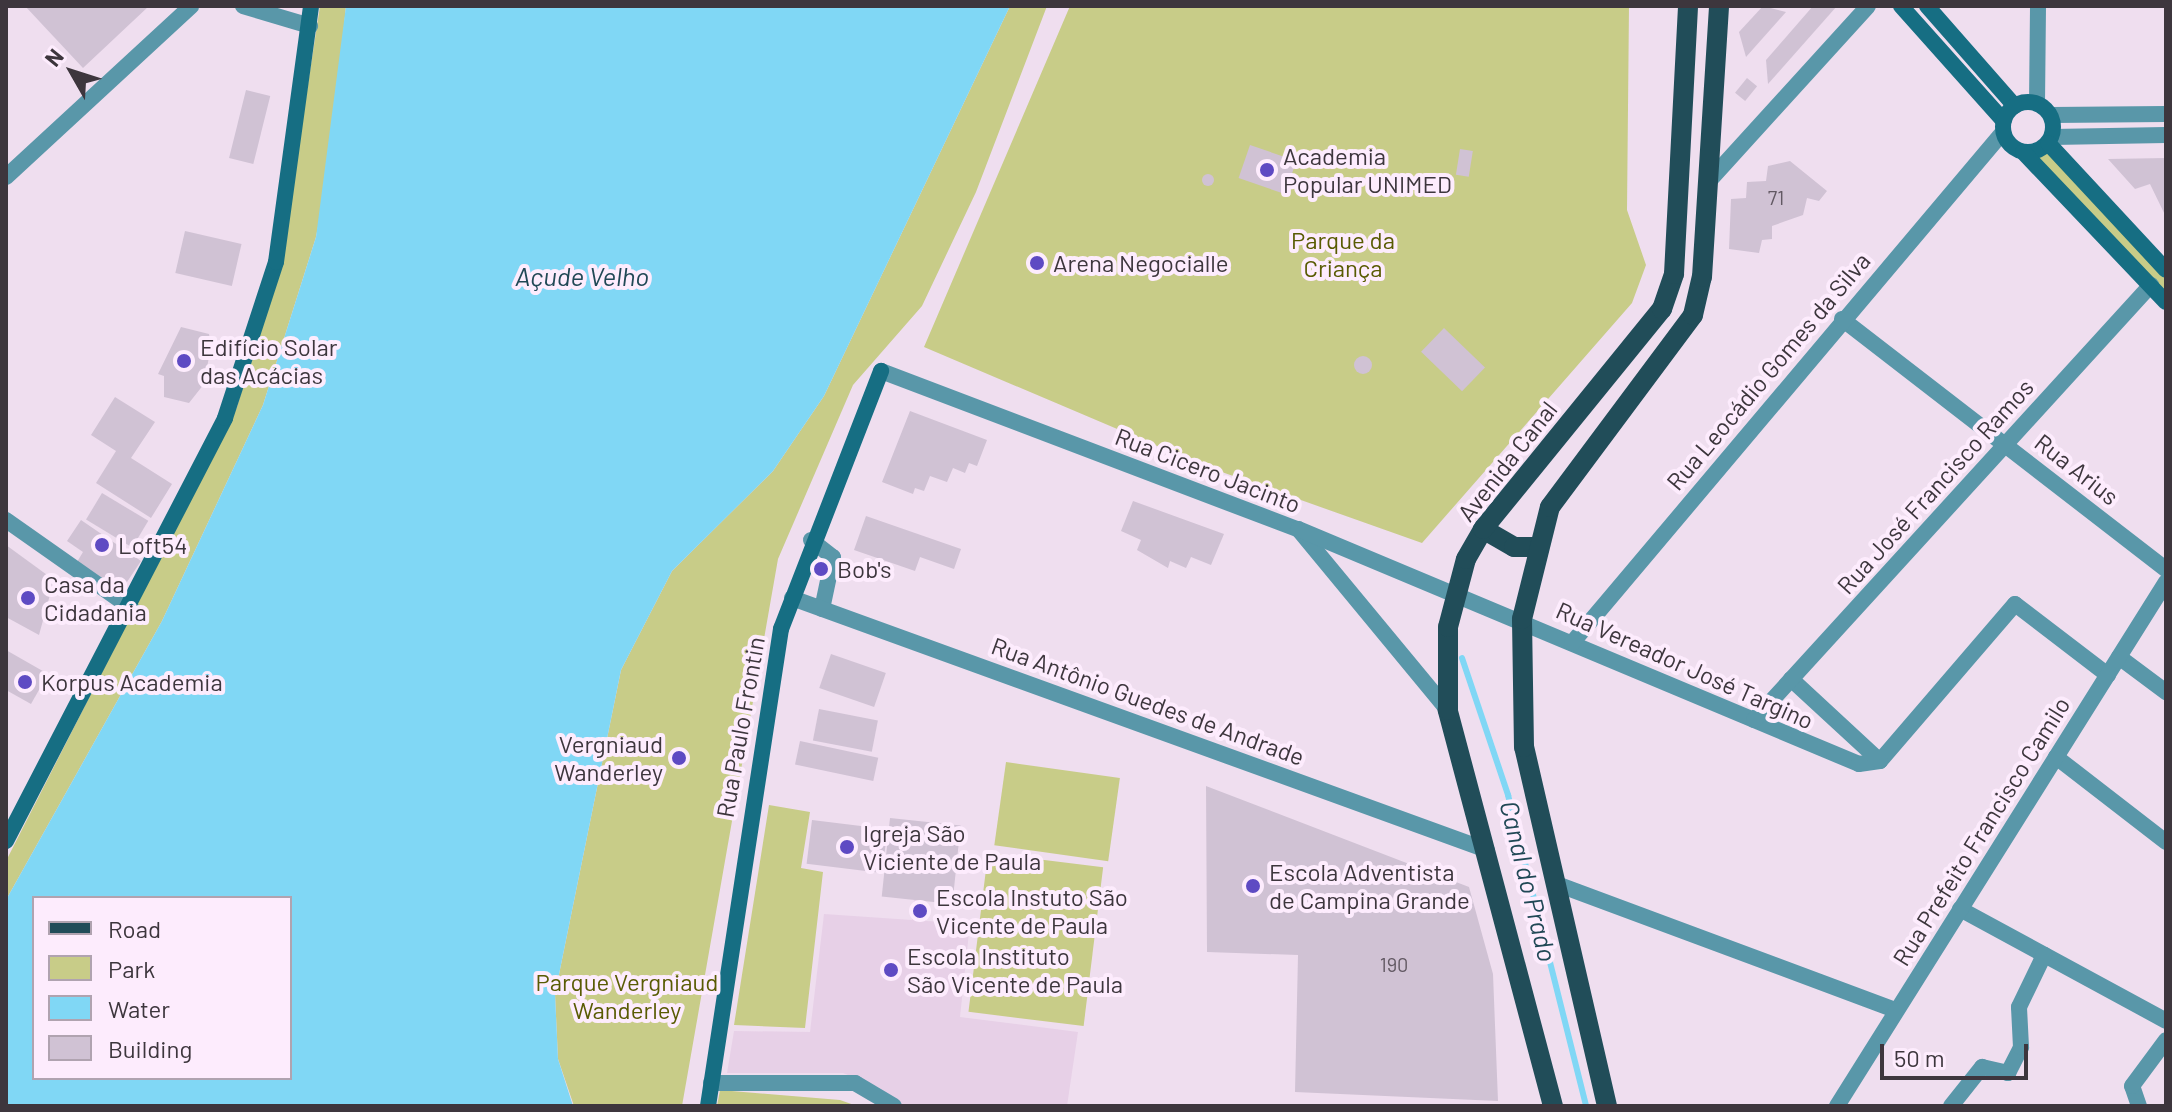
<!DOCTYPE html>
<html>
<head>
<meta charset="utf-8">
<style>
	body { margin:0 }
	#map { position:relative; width:2172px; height:1112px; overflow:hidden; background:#efdeef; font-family:Barlow,sans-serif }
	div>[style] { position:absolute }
	.built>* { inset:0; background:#e7d0e7 }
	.green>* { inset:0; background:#c8cc88; transform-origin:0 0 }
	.water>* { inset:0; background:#80d7f5 }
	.stream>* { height:6px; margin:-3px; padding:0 3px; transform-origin:3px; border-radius:3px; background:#80d7f5 }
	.building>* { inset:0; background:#d0c2d4; transform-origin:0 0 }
	.round { border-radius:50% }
	.minor>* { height:16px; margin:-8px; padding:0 8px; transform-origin:8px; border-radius:8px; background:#5997a9 }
	.tertiary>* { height:16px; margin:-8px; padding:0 8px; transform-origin:8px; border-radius:8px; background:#5997a9 }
	.secondary>* { height:16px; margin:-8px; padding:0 8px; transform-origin:8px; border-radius:8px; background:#166e83 }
	.secondary>.ring { margin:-8px; padding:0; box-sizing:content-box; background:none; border:16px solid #166e83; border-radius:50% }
	.primary>* { height:20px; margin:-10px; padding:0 10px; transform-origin:10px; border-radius:10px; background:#214d59 }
	.dots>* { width:22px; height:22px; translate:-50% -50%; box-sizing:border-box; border:4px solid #fdecfd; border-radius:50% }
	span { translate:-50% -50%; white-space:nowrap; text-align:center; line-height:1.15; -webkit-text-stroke:8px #fdecfd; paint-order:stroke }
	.number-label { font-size:20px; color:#625963 }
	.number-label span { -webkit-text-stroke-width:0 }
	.poi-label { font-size:24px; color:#3d363d }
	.left { translate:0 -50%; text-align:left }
	.right { translate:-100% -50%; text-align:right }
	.park-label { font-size:24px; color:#595b03 }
	.street-label { font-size:24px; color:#3d363d }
	.water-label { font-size:26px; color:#214856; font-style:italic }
	.frame { position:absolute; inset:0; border:8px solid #3d363d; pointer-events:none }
	.legend { position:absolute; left:32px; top:896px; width:260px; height:184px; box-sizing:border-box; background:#fdecfd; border:2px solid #b0a3b0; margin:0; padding:10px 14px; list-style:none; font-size:24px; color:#3d363d }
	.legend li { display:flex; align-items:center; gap:16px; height:40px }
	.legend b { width:40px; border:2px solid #b0a3b0 }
	.north { position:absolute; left:32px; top:32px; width:80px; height:80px; -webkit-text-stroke:6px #fdecfd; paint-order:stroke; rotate:309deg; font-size:22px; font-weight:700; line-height:32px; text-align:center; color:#3d363d }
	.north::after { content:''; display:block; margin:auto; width:28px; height:36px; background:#3d363d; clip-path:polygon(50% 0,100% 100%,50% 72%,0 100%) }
	.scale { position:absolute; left:1880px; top:1044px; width:148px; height:36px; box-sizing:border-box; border:4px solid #3d363d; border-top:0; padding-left:10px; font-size:24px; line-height:28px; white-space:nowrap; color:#3d363d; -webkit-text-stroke:6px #fdecfd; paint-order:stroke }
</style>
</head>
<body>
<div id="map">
	<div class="built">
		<i style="clip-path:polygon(914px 900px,926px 902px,926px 921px,970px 923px,960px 1017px,1078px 1032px,1067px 1106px,889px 1106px,880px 1088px,843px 1073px,727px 1073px,734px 1031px,810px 1032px,824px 914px,912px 920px)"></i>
	</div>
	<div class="green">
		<i style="clip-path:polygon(320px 6px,346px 6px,331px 159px,316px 237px,263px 405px,162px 621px,6px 900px,6px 861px,237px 407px,284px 240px)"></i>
		<i style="clip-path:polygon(1010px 6px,1047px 6px,976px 192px,922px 306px,853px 385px,778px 559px,682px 1106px,574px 1106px,558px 1059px,555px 994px,621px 670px,672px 571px,773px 471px,824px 396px)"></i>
		<i style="clip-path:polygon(1070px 6px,1629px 6px,1627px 210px,1646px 265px,1632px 303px,1422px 543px,1202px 465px,924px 347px)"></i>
		<i style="clip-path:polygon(2048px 150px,2166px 279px,2166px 298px,2035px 159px)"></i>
		<i style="left:1006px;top:762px;width:115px;height:84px;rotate:8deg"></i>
		<i style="clip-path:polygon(769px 805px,810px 812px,801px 868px,823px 872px,805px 1028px,734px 1025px)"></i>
		<i style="left:988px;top:853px;width:116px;height:160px;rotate:7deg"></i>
		<i style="clip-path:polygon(720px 1090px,840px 1100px,857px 1106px,717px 1106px)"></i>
	</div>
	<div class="water">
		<i style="clip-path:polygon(evenodd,346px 6px,1010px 6px,824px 396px,773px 471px,672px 571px,621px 670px,555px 994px,558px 1059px,573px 1106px,6px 1106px,6px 900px,162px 621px,263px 405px,316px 237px,346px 6px,34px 898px,290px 898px,290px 1078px,34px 1078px,34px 898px)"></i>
	</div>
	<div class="stream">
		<i style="left:1462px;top:658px;width:145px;rotate:71.4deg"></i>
		<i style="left:1508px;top:795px;width:321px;rotate:75.9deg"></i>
	</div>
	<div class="building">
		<i style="clip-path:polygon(25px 6px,149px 6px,83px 68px)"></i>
		<i style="clip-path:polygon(1763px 6px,1786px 12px,1746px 57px,1739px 32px)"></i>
		<i style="clip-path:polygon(1813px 6px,1837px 6px,1768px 84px,1766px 60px)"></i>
		<i style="left:1747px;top:78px;width:13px;height:19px;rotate:39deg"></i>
		<i style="left:246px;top:90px;width:25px;height:70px;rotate:14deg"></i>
		<i style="left:1250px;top:145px;width:49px;height:35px;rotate:19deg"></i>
		<i style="left:1460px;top:149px;width:13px;height:26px;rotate:9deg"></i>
		<i style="clip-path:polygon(2166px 158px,2166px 217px,2150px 184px,2135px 189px,2108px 159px)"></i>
		<i style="clip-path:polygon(1790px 161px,1827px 191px,1819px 201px,1807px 198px,1803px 215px,1772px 226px,1772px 239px,1762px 240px,1759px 253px,1729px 249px,1731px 199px,1746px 198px,1747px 182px,1766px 181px,1768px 166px)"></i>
		<i class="round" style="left:1202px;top:174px;width:12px;height:12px"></i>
		<i style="left:185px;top:231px;width:58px;height:43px;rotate:13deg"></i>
		<i style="clip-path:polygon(181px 327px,209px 334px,211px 346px,204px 384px,189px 403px,164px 397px,164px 376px,158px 374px)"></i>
		<i style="left:1444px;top:328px;width:57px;height:33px;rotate:44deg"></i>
		<i class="round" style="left:1354px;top:356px;width:18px;height:18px"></i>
		<i style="clip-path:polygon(115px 397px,155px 422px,131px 458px,172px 484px,151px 518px,96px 483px,116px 451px,91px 435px)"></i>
		<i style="clip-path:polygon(910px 411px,987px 440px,977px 466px,969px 463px,965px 473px,953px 468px,947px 482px,930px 476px,924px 491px,915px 488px,913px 494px,882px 482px)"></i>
		<i style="left:102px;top:493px;width:54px;height:31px;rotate:31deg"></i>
		<i style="clip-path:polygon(1133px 501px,1224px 534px,1211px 565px,1191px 557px,1186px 568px,1170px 561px,1168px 568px,1137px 550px,1141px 540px,1121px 531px)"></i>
		<i style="clip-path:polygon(866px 516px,961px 549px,954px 569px,920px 557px,915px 571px,854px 550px)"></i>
		<i style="clip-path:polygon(81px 520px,141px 561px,121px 591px,77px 562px,83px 552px,67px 541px)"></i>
		<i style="clip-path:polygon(6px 545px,54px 580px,39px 635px,6px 617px)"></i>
		<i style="clip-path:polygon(6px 650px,48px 674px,31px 704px,6px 690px)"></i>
		<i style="left:831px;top:654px;width:58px;height:36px;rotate:19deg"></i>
		<i style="left:819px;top:709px;width:60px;height:32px;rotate:11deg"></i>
		<i style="left:800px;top:741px;width:80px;height:24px;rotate:12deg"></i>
		<i style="clip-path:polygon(1206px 786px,1469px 887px,1493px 974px,1498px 1101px,1295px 1092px,1298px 955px,1207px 952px)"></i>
		<i style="left:890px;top:818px;width:71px;height:79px;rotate:6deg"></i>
		<i style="left:812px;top:820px;width:76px;height:44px;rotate:7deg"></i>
	</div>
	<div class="minor">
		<i style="left:243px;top:6px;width:70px;rotate:16.6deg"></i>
		<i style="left:2037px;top:103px;width:97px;rotate:-89.4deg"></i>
		<i style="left:6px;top:177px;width:252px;rotate:-42.7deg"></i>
		<i style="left:1709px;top:181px;width:236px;rotate:-47.7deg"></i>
		<i style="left:1842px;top:319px;width:409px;rotate:37.7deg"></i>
		<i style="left:881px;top:371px;width:446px;rotate:20.8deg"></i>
		<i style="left:1298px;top:529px;width:235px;rotate:50.4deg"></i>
		<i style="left:1298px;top:529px;width:608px;rotate:22.73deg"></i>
		<i style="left:1859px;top:764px;width:21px;rotate:-8deg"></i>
		<i style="left:1880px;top:761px;width:207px;rotate:-49.3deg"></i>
		<i style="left:2015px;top:604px;width:117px;rotate:37.4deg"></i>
		<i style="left:811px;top:540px;width:28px;rotate:38deg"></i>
		<i style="left:833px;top:557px;width:53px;rotate:101.9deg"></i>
		<i style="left:792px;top:598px;width:739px;rotate:19.93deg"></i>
		<i style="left:1572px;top:643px;width:668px;rotate:-49.85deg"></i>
		<i style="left:2119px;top:657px;width:59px;rotate:36.7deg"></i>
		<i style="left:1791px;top:679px;width:121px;rotate:42.7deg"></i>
		<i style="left:1754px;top:720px;width:589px;rotate:-47.62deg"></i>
		<i style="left:2056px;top:757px;width:139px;rotate:37.7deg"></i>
		<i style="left:1554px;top:883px;width:364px;rotate:20.4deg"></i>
		<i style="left:1960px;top:909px;width:234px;rotate:28.5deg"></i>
		<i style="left:711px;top:1083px;width:144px"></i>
		<i style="left:855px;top:1083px;width:45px;rotate:30.5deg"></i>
		<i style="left:1837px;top:1106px;width:619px;rotate:-57.88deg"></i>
		<i style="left:1951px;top:1106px;width:50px;rotate:-51.5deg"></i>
		<i style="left:1982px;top:1067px;width:27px;rotate:13deg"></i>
		<i style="left:2008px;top:1073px;width:29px;rotate:-63deg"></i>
		<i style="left:2021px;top:1047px;width:40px;rotate:-92.9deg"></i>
		<i style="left:2019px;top:1007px;width:58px;rotate:-64.3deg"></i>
		<i style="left:2139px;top:1106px;width:21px;rotate:-109deg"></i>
		<i style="left:2132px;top:1086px;width:57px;rotate:-53.5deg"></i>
	</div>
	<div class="tertiary">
		<i style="left:2051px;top:115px;width:115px;rotate:-0.5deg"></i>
		<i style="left:2052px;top:137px;width:114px;rotate:-1deg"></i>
		<i style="left:6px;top:520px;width:153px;rotate:35.1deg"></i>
	</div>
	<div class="secondary">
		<i style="left:1901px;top:6px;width:154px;rotate:48.2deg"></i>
		<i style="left:1927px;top:6px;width:133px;rotate:48.7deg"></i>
		<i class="ring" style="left:2003px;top:102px;width:34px;height:34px"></i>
		<i style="left:2048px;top:143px;width:173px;rotate:47.1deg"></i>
		<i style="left:2023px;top:152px;width:207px;rotate:46.4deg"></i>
		<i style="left:6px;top:841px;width:476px;rotate:-62.6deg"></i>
		<i style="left:225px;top:418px;width:164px;rotate:-71.9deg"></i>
		<i style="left:276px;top:262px;width:258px;rotate:-82.2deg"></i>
		<i style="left:708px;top:1106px;width:483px;rotate:-81.3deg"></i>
		<i style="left:781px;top:629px;width:277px;rotate:-68.8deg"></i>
	</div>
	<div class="primary">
		<i style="left:1483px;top:529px;width:36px;rotate:30deg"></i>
		<i style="left:1514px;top:547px;width:20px"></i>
		<i style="left:1553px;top:1106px;width:410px;rotate:-104.9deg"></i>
		<i style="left:1448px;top:710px;width:83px;rotate:-90deg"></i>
		<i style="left:1448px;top:627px;width:70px;rotate:-75.2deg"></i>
		<i style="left:1466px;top:559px;width:34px;rotate:-60deg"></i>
		<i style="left:1483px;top:529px;width:284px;rotate:-50.9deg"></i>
		<i style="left:1662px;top:309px;width:37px;rotate:-71deg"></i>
		<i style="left:1674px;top:274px;width:268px;rotate:-87deg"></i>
		<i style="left:1607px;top:1106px;width:368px;rotate:-103deg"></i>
		<i style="left:1524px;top:747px;width:128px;rotate:-90.9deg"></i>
		<i style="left:1522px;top:619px;width:115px;rotate:-76deg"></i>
		<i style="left:1550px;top:507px;width:239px;rotate:-53.3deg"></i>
		<i style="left:1693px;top:315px;width:39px;rotate:-77deg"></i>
		<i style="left:1702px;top:277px;width:272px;rotate:-86.4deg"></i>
	</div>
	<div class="dots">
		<i style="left:1267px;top:170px;background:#5e4ac3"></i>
		<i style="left:1037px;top:263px;background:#5e4ac3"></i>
		<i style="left:184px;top:361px;background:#5e4ac3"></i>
		<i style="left:102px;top:545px;background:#5e4ac3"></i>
		<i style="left:821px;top:569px;background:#5e4ac3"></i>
		<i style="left:28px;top:598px;background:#5e4ac3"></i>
		<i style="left:25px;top:682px;background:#5e4ac3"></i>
		<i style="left:679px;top:758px;background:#5e4ac3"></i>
		<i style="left:847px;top:847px;background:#5e4ac3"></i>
		<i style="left:1253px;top:886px;background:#5e4ac3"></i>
		<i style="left:920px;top:911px;background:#5e4ac3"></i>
		<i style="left:891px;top:970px;background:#5e4ac3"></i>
	</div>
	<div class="number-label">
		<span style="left:1776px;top:197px">71</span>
		<span style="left:1394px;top:964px">190</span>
	</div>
	<div class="poi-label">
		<span class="left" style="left:1283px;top:170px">Academia<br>Popular UNIMED</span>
		<span class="left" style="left:1053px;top:263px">Arena Negocialle</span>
		<span class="left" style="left:200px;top:361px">Edifício Solar<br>das Acácias</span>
		<span class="left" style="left:118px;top:545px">Loft54</span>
		<span class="left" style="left:837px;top:569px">Bob's</span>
		<span class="left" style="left:44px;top:598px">Casa da<br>Cidadania</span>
		<span class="left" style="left:41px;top:682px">Korpus Academia</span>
		<span class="right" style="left:663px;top:758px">Vergniaud<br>Wanderley</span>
		<span class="left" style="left:863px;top:847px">Igreja São<br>Viciente de Paula</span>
		<span class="left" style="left:1269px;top:886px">Escola Adventista<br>de Campina Grande</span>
		<span class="left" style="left:936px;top:911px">Escola Instuto São<br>Vicente de Paula</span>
		<span class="left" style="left:907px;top:970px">Escola Instituto<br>São Vicente de Paula</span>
	</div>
	<div class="park-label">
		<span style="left:1343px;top:254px">Parque da<br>Criança</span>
		<span style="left:627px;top:996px">Parque Vergniaud<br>Wanderley</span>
	</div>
	<div class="street-label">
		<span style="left:1768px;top:371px;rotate:-50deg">Rua Leocádio Gomes da Silva</span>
		<span style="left:1507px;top:461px;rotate:-52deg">Avenida Canal</span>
		<span style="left:2077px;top:469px;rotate:38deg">Rua Arius</span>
		<span style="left:1208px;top:470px;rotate:21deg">Rua Cicero Jacinto</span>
		<span style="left:1935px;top:486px;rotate:-48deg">Rua José Francisco Ramos</span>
		<span style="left:1685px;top:665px;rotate:24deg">Rua Vereador José Targino</span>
		<span style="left:1148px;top:701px;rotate:20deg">Rua Antônio Guedes de Andrade</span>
		<span style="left:740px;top:727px;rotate:-80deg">Rua Paulo Frontin</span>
		<span style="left:1981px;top:831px;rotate:-58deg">Rua Prefeito Francisco Camilo</span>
	</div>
	<div class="water-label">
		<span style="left:582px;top:276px">Açude Velho</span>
		<span style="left:1529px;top:881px;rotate:76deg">Canal do Prado</span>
	</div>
	<div class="frame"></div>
	<ul class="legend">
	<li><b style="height:10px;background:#214d59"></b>Road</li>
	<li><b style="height:22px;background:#c8cc88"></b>Park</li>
	<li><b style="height:22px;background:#80d7f5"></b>Water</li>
	<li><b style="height:22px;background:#d0c2d4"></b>Building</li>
	</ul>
	<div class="north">N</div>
	<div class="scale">50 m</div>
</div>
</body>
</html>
